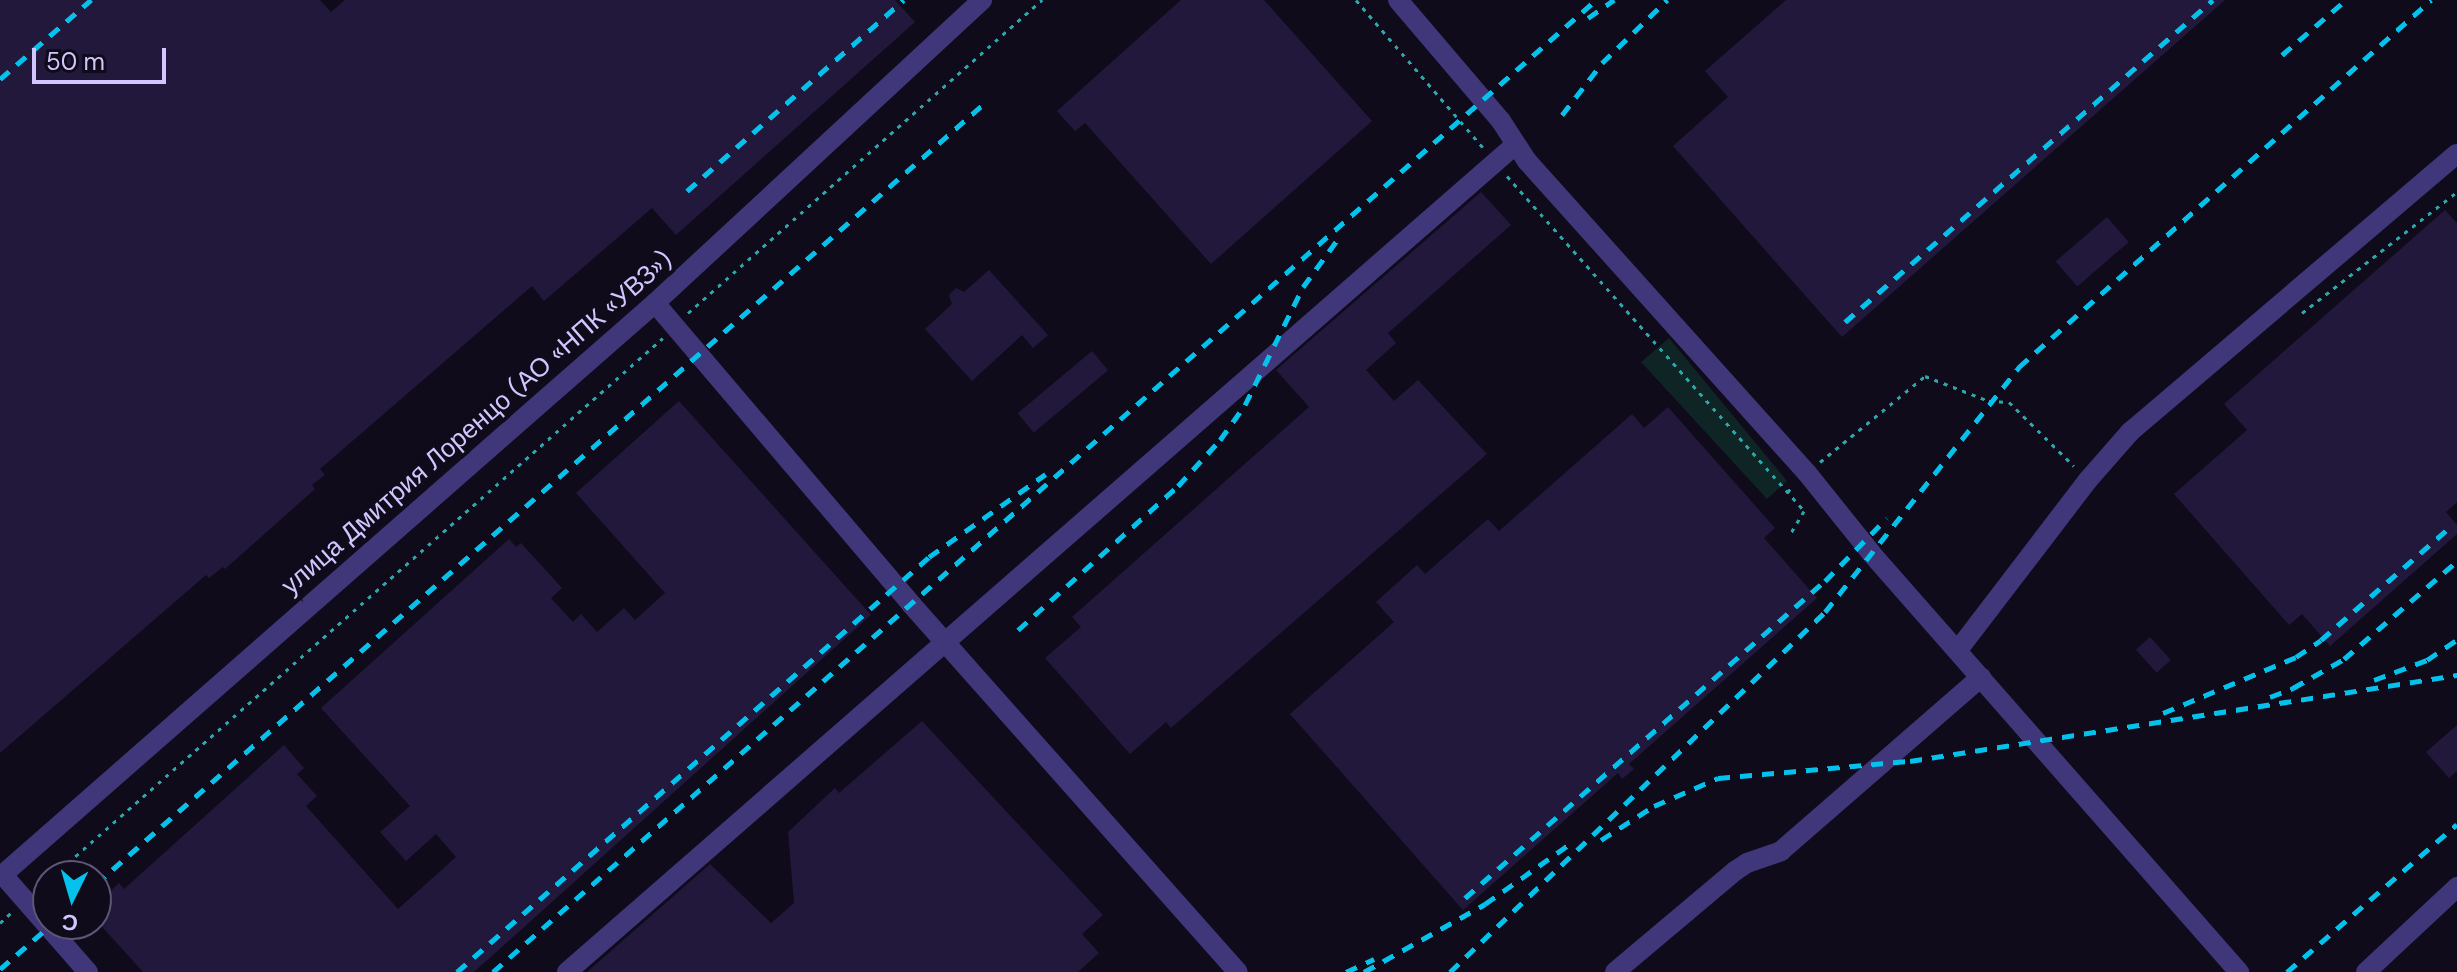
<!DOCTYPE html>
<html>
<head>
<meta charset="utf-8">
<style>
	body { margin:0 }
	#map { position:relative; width:2457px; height:972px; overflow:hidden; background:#0f0b1b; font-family:"DM Sans",sans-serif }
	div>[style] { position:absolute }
	.green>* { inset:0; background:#0e2425 }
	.building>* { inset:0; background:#22183c; transform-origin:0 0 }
	.path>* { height:3px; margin-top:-1.5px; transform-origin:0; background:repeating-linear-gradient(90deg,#2ea7aa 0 4px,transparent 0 10px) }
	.minor>* { height:20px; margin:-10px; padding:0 10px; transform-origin:10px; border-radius:10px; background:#3f3779 }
	.rail>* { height:5px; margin-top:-2.5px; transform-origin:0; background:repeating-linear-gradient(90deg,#04c2ec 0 12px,transparent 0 22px) }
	span { translate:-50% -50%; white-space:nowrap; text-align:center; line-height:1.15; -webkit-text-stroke:8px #0f0b1b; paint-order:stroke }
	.street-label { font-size:26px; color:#d1c6fe }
	.north { position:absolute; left:32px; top:860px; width:80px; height:80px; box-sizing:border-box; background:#0f0b1b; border:2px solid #5d5676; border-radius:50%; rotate:185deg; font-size:22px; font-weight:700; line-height:32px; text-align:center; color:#d1c6fe }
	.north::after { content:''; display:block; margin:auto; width:28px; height:36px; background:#04c2ec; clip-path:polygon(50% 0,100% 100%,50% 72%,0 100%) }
	.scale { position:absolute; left:32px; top:48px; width:134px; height:36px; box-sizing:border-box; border:4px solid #d1c6fe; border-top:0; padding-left:10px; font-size:24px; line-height:28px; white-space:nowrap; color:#d1c6fe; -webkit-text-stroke:6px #0f0b1b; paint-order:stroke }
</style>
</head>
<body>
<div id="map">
	<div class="green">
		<i style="clip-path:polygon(1669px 338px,1787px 481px,1767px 499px,1641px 362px)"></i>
	</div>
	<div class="building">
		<i style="clip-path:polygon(0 0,320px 0,331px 12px,345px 0,895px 0,915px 22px,676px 235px,652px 208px,544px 301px,532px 286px,320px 469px,325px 475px,312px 485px,315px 489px,225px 569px,223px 567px,209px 578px,206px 575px,0 753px)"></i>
		<i style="clip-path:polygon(1181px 0,1264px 0,1372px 121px,1211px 264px,1085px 123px,1075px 131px,1057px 111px)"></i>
		<i style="clip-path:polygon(1786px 0,2225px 0,1842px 337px,1673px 146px,1728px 97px,1705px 71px)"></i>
		<i style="clip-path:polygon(1481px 192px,1511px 225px,1388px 333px,1396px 343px,1366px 370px,1394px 401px,1418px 380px,1487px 454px,1171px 728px,1166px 722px,1130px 754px,1045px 658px,1081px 627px,1072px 617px,1309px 407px,1276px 370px)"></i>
		<i style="clip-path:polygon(2445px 210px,2457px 223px,2457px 502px,2446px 512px,2457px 525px,2457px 534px,2330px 646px,2302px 614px,2289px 625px,2174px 494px,2247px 430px,2224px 404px)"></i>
		<i style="left:2107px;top:217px;width:33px;height:68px;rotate:49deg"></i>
		<i style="clip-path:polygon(989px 270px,1048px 335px,1033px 348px,1022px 335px,972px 381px,925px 329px,952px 304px,949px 295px,956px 288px,964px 292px)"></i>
		<i style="left:1092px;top:351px;width:25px;height:97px;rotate:50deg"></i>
		<i style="clip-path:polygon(679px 401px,871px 615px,474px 972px,143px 972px,96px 920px,96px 904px,119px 883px,124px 889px,284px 745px,304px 768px,297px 774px,317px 796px,306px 806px,398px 909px,456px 857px,436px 834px,406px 861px,380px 832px,410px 806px,321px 708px,509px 539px,516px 547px,521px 543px,562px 588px,551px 598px,573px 622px,581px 614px,597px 632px,624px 608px,635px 620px,665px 593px,576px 493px)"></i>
		<i style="clip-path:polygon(1668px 407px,1775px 528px,1764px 538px,1817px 598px,1629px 764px,1634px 769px,1622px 779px,1618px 773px,1463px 910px,1290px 714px,1394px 622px,1376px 602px,1417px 565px,1425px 574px,1488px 519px,1499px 531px,1632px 414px,1644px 428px)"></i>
		<i style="left:2150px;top:637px;width:31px;height:19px;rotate:48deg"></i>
		<i style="clip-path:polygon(922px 721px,1103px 915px,1082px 934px,1099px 953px,1078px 972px,587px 972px,710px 864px,771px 923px,794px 903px,788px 832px,835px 788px,839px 793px)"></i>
		<i style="clip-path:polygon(2457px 725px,2457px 771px,2449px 778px,2426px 752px)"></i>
	</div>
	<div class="path">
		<i style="left:1356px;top:0;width:196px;rotate:49.3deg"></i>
		<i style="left:1507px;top:176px;width:448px;rotate:48.4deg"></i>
		<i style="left:1804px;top:511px;width:29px;rotate:121deg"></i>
		<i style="left:688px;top:313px;width:473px;rotate:-41.5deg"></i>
		<i style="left:2302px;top:313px;width:197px;rotate:-38deg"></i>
		<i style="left:1820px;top:462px;width:136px;rotate:-39.3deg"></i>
		<i style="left:1925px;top:376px;width:69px;rotate:21.3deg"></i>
		<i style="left:1989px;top:401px;width:20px;rotate:3deg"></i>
		<i style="left:2009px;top:402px;width:91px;rotate:44.6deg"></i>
		<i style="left:1787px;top:492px;width:9px;rotate:-41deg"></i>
		<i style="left:53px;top:876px;width:813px;rotate:-41.41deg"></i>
		<i style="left:39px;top:889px;width:12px;rotate:-42deg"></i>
		<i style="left:0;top:923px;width:16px;rotate:-43deg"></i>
	</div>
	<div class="minor">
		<i style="left:1398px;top:0;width:159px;rotate:49.6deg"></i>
		<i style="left:1501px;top:121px;width:48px;rotate:57deg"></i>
		<i style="left:1527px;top:161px;width:419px;rotate:48.1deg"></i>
		<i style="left:1807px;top:473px;width:102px;rotate:51.3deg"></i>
		<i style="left:1871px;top:553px;width:558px;rotate:48.71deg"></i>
		<i style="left:655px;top:303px;width:395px;rotate:49.6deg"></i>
		<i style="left:911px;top:604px;width:492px;rotate:48.4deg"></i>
		<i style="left:1958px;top:650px;width:214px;rotate:-52.6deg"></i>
		<i style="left:2088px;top:480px;width:64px;rotate:-48.8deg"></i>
		<i style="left:2130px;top:432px;width:429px;rotate:-40.4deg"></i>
		<i style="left:3px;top:875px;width:129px;rotate:48.8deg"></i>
		<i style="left:0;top:877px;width:871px;rotate:-41.23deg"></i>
		<i style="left:655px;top:303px;width:446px;rotate:-42.8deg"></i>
		<i style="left:567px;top:972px;width:1258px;rotate:-41.1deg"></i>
		<i style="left:1615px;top:972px;width:157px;rotate:-40.1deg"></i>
		<i style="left:1735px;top:871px;width:14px;rotate:-34deg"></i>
		<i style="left:1747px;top:863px;width:36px;rotate:-19deg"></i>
		<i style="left:1781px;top:851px;width:265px;rotate:-41deg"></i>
		<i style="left:2366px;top:972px;width:125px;rotate:-43deg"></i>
	</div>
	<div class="rail">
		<i style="left:1588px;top:18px;width:32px;rotate:-35deg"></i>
		<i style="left:2282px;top:55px;width:84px;rotate:-40.7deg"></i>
		<i style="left:0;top:79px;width:121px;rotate:-41deg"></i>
		<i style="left:1562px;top:115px;width:66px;rotate:-52.4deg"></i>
		<i style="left:1602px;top:63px;width:91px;rotate:-44.1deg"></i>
		<i style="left:687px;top:191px;width:289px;rotate:-41.4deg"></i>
		<i style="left:1845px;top:322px;width:489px;rotate:-41.2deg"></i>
		<i style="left:1018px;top:630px;width:215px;rotate:-42deg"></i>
		<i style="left:1178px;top:486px;width:62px;rotate:-47.6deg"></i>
		<i style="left:1220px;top:440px;width:43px;rotate:-54.5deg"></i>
		<i style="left:1245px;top:405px;width:131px;rotate:-63.8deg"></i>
		<i style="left:1303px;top:287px;width:59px;rotate:-53.9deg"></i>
		<i style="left:2374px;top:680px;width:57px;rotate:-20.7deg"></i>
		<i style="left:2427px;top:660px;width:36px;rotate:-34deg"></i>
		<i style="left:2270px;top:697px;width:25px;rotate:-21deg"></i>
		<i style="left:2293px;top:688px;width:59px;rotate:-29.6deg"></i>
		<i style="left:2344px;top:659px;width:150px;rotate:-40.9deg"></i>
		<i style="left:2163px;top:713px;width:144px;rotate:-22.8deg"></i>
		<i style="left:2296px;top:657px;width:30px;rotate:-34deg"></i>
		<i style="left:2321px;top:640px;width:171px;rotate:-41.2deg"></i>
		<i style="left:1601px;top:840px;width:63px;rotate:-32.7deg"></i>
		<i style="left:1654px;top:806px;width:70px;rotate:-23.6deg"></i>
		<i style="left:1718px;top:778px;width:193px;rotate:-5.1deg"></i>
		<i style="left:1910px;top:761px;width:554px;rotate:-8.93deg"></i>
		<i style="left:96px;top:884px;width:1186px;rotate:-41.31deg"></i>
		<i style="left:1465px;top:898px;width:480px;rotate:-41.4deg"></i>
		<i style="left:1825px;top:581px;width:88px;rotate:-45.5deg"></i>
		<i style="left:0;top:969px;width:69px;rotate:-40.9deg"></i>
		<i style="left:457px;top:972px;width:628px;rotate:-41.32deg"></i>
		<i style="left:929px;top:557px;width:143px;rotate:-35.4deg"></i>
		<i style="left:493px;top:972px;width:1470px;rotate:-41.39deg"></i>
		<i style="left:1346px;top:972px;width:31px;rotate:-25deg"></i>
		<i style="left:1364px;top:972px;width:139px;rotate:-29.3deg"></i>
		<i style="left:1485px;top:904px;width:105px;rotate:-35.3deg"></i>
		<i style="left:1450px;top:972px;width:520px;rotate:-43.83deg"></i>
		<i style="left:1825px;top:612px;width:313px;rotate:-51.6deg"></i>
		<i style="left:2019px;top:367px;width:552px;rotate:-41.69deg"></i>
		<i style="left:2287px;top:972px;width:225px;rotate:-41deg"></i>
	</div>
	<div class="street-label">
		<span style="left:477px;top:423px;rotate:-41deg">улица Дмитрия Лоренцо (АО «НПК «УВЗ»)</span>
	</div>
	<div class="north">С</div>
	<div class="scale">50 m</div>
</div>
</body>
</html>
